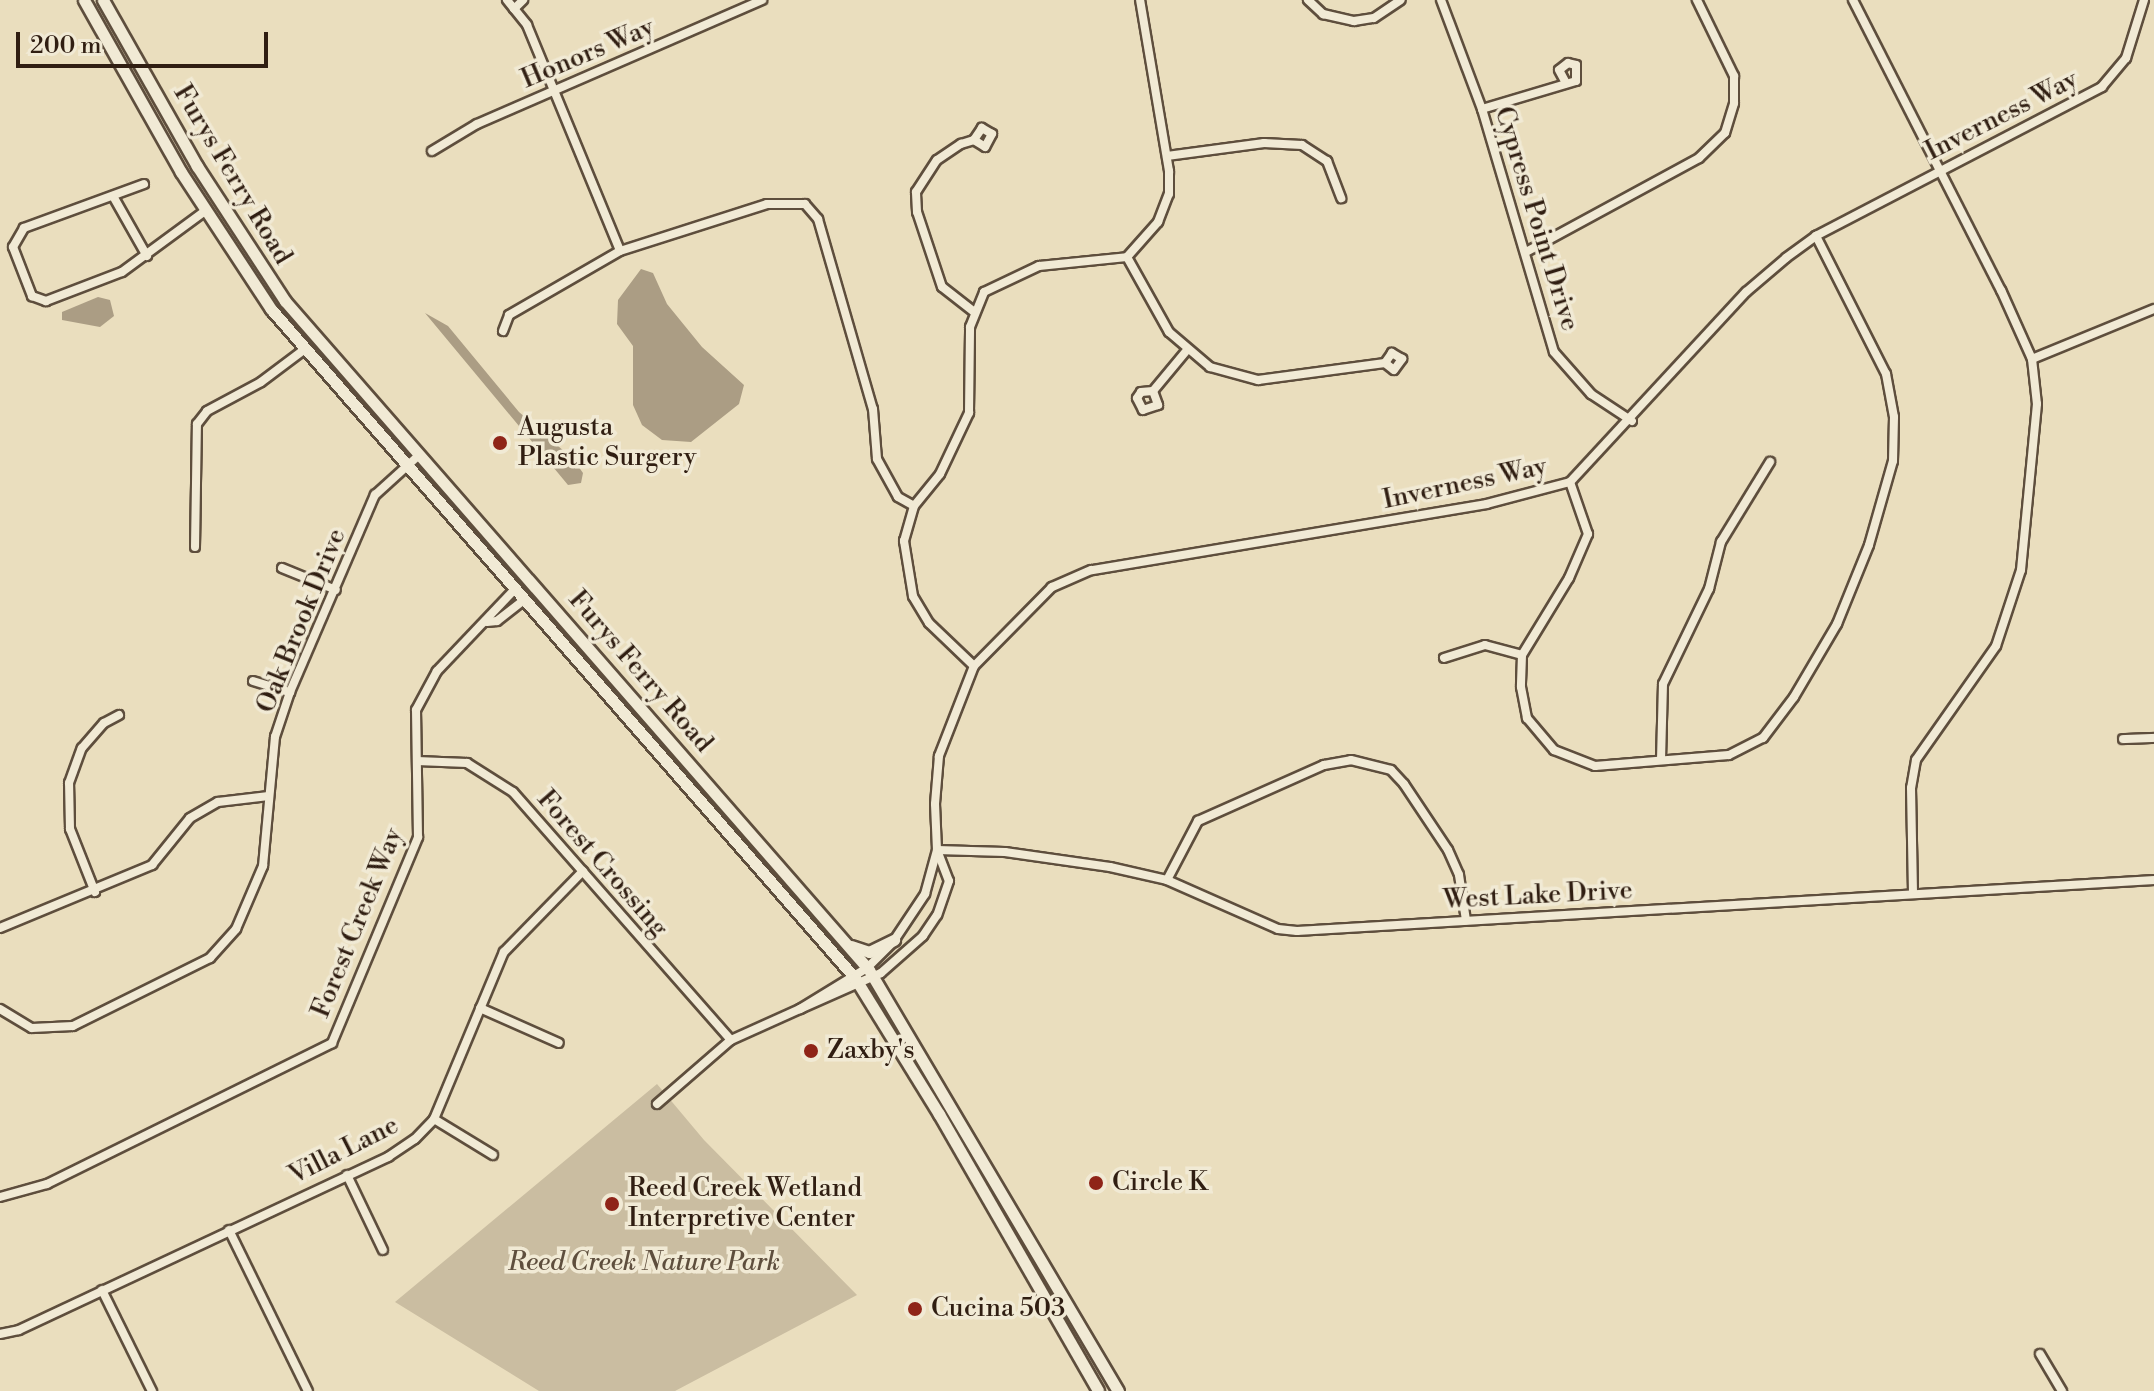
<!DOCTYPE html>
<style>
body{margin:0}
#map{position:relative;width:2154px;height:1391px;overflow:hidden;background:#eadebe;font-family:"Libre Bodoni",serif}
div>[style]{position:absolute}
[style*='--x']{left:calc(var(--x)*1px);top:calc(var(--y)*1px);width:calc(var(--w)*1px);rotate:calc(var(--a)*1deg)}
.green>*{inset:0;background:#cabda1}
.water>*{inset:0;background:#ab9d84}
.roads{filter:drop-shadow(2px 0 #5e4e3d) drop-shadow(-2px 0 #5e4e3d) drop-shadow(0 2px #5e4e3d) drop-shadow(0 -2px #5e4e3d)}
.minor>*{height:8px;margin:-4px;padding:0 4px;transform-origin:4px;border-radius:4px;background:#f1ead5}
.secondary>*{height:11px;margin:-5.5px;padding:0 5.5px;transform-origin:5.5px;border-radius:5.5px;background:#f1ead5}
.dots>*{width:22px;height:22px;translate:-50% -50%;box-sizing:border-box;border:4px solid #f1ead5;border-radius:50%}
span{translate:-50% -50%;white-space:nowrap;text-align:center;line-height:1.15;-webkit-text-stroke:7px #f1ead5;paint-order:stroke}
.street-label{font-size:26px;color:#301e12}
.poi-label{font-size:26px;color:#301e12}
.left{translate:0 -50%;text-align:left}
.park-label{font-size:26px;color:#5e4e3d;font-style:italic}
.scale{position:absolute;left:16px;top:32px;width:252px;height:36px;box-sizing:border-box;border:4px solid #301e12;border-top:0;padding-left:10px;font-size:24px;line-height:28px;white-space:nowrap;color:#301e12;-webkit-text-stroke:6px #f1ead5;paint-order:stroke}
</style>
<div id="map">
<div class="green">
<i style="clip-path:polygon(657px 1084px,704px 1140px,857px 1295px,675px 1391px,539px 1391px,395px 1302px)"></i>
</div>
<div class="water">
<i style="clip-path:polygon(641px 269px,653px 273px,667px 304px,702px 347px,744px 385px,739px 404px,691px 442px,662px 440px,642px 425px,633px 405px,633px 346px,617px 324px,618px 300px)"></i>
<i style="clip-path:polygon(98px 297px,110px 300px,114px 316px,100px 327px,62px 320px,62px 312px)"></i>
<i style="clip-path:polygon(425px 313px,448px 326px,519px 412px,573px 459px,583px 473px,581px 483px,568px 485px)"></i>
</div>
<div class="roads">
<div class="minor">
<i style="--x:507;--y:0;--w:32;--a:51"></i>
<i style="--x:527;--y:25;--w:244;--a:67.6"></i>
<i style="--x:1308;--y:0;--w:21;--a:43"></i>
<i style="--x:1323;--y:14;--w:32;--a:13"></i>
<i style="--x:1354;--y:21;--w:20;--a:-9"></i>
<i style="--x:1374;--y:18;--w:32;--a:-34"></i>
<i style="--x:1441;--y:0;--w:116;--a:69.4"></i>
<i style="--x:1482;--y:109;--w:253;--a:73.5"></i>
<i style="--x:1554;--y:352;--w:56;--a:48.6"></i>
<i style="--x:1591;--y:394;--w:49;--a:33.4"></i>
<i style="--x:1853;--y:0;--w:326;--a:63"></i>
<i style="--x:2001;--y:290;--w:76;--a:65.8"></i>
<i style="--x:2032;--y:359;--w:45;--a:83.7"></i>
<i style="--x:2037;--y:404;--w:167;--a:95.5"></i>
<i style="--x:2021;--y:570;--w:80;--a:108.2"></i>
<i style="--x:1996;--y:646;--w:139;--a:125.1"></i>
<i style="--x:1916;--y:760;--w:28;--a:100"></i>
<i style="--x:1911;--y:788;--w:104;--a:88.9"></i>
<i style="--x:2144;--y:0;--w:61;--a:107.2"></i>
<i style="--x:2126;--y:58;--w:38;--a:130"></i>
<i style="--x:2102;--y:87;--w:322;--a:152.5"></i>
<i style="--x:1816;--y:236;--w:37;--a:144"></i>
<i style="--x:1786;--y:258;--w:52;--a:139.6"></i>
<i style="--x:1746;--y:292;--w:259;--a:132.8"></i>
<i style="--x:1570;--y:482;--w:86;--a:165.2"></i>
<i style="--x:1487;--y:504;--w:401;--a:170.5"></i>
<i style="--x:1091;--y:570;--w:43;--a:156.4"></i>
<i style="--x:1052;--y:587;--w:111;--a:134.6"></i>
<i style="--x:974;--y:666;--w:97;--a:111.3"></i>
<i style="--x:939;--y:756;--w:48;--a:94.8"></i>
<i style="--x:935;--y:804;--w:46;--a:87.5"></i>
<i style="--x:937;--y:850;--w:68;--a:1.7"></i>
<i style="--x:1005;--y:852;--w:106;--a:8.1"></i>
<i style="--x:1110;--y:867;--w:58;--a:12.8"></i>
<i style="--x:1167;--y:880;--w:121;--a:23.8"></i>
<i style="--x:1278;--y:929;--w:19;--a:6"></i>
<i style="--x:1297;--y:931;--w:859;--a:-3.41"></i>
<i style="--x:514;--y:9;--w:13;--a:-45"></i>
<i style="--x:1482;--y:109;--w:98;--a:-16.6"></i>
<i style="--x:1576;--y:81;--w:16;--a:-90"></i>
<i style="--x:1576;--y:65;--w:8;--a:-166"></i>
<i style="--x:1568;--y:63;--w:11;--a:142"></i>
<i style="--x:1559;--y:70;--w:15;--a:62"></i>
<i style="--x:432;--y:151;--w:52;--a:-31"></i>
<i style="--x:477;--y:124;--w:311;--a:-23.5"></i>
<i style="--x:1167;--y:156;--w:98;--a:-7.6"></i>
<i style="--x:1264;--y:143;--w:38;--a:3"></i>
<i style="--x:1302;--y:145;--w:30;--a:33"></i>
<i style="--x:1327;--y:161;--w:40;--a:69"></i>
<i style="--x:144;--y:184;--w:128;--a:159.9"></i>
<i style="--x:24;--y:228;--w:22;--a:120"></i>
<i style="--x:13;--y:247;--w:53;--a:68.8"></i>
<i style="--x:32;--y:296;--w:15;--a:20"></i>
<i style="--x:46;--y:301;--w:81;--a:-20.9"></i>
<i style="--x:122;--y:272;--w:103;--a:-36.3"></i>
<i style="--x:113;--y:196;--w:69;--a:60.5"></i>
<i style="--x:1526;--y:252;--w:197;--a:-28.5"></i>
<i style="--x:1699;--y:158;--w:36;--a:-44"></i>
<i style="--x:1725;--y:133;--w:31;--a:-73"></i>
<i style="--x:1734;--y:103;--w:27;--a:-90"></i>
<i style="--x:1734;--y:76;--w:85;--a:-116"></i>
<i style="--x:1127;--y:257;--w:86;--a:60.8"></i>
<i style="--x:1169;--y:332;--w:54;--a:40.5"></i>
<i style="--x:1210;--y:367;--w:50;--a:15.2"></i>
<i style="--x:1258;--y:380;--w:128;--a:-7.6"></i>
<i style="--x:1385;--y:363;--w:11;--a:38"></i>
<i style="--x:1394;--y:370;--w:14;--a:-54"></i>
<i style="--x:1402;--y:359;--w:12;--a:-149"></i>
<i style="--x:1392;--y:353;--w:12;--a:125"></i>
<i style="--x:973;--y:311;--w:39;--a:-142"></i>
<i style="--x:942;--y:287;--w:79;--a:-108.4"></i>
<i style="--x:917;--y:212;--w:20;--a:-93"></i>
<i style="--x:916;--y:192;--w:38;--a:-57"></i>
<i style="--x:937;--y:160;--w:29;--a:-34"></i>
<i style="--x:961;--y:144;--w:14;--a:-17"></i>
<i style="--x:974;--y:140;--w:13;--a:32"></i>
<i style="--x:985;--y:147;--w:15;--a:-62"></i>
<i style="--x:992;--y:134;--w:12;--a:-149"></i>
<i style="--x:982;--y:128;--w:14;--a:124"></i>
<i style="--x:503;--y:331;--w:17;--a:-69"></i>
<i style="--x:509;--y:315;--w:128;--a:-30"></i>
<i style="--x:620;--y:251;--w:154;--a:-17.7"></i>
<i style="--x:767;--y:204;--w:38;--a:0"></i>
<i style="--x:805;--y:204;--w:20;--a:49"></i>
<i style="--x:818;--y:219;--w:198;--a:73.9"></i>
<i style="--x:873;--y:409;--w:50;--a:85.4"></i>
<i style="--x:877;--y:459;--w:43;--a:61.1"></i>
<i style="--x:898;--y:497;--w:18;--a:29"></i>
<i style="--x:2032;--y:359;--w:132;--a:-22.3"></i>
<i style="--x:1153;--y:391;--w:15;--a:70"></i>
<i style="--x:1158;--y:405;--w:16;--a:162"></i>
<i style="--x:1143;--y:410;--w:13;--a:-117"></i>
<i style="--x:1137;--y:398;--w:7;--a:-56"></i>
<i style="--x:1141;--y:392;--w:12;--a:-5"></i>
<i style="--x:1153;--y:391;--w:53;--a:-50.3"></i>
<i style="--x:1570;--y:482;--w:55;--a:70.9"></i>
<i style="--x:1588;--y:534;--w:48;--a:113.4"></i>
<i style="--x:1569;--y:578;--w:90;--a:121.4"></i>
<i style="--x:1522;--y:655;--w:32;--a:92"></i>
<i style="--x:1521;--y:687;--w:32;--a:79"></i>
<i style="--x:1527;--y:718;--w:42;--a:49.8"></i>
<i style="--x:1554;--y:750;--w:44;--a:21.3"></i>
<i style="--x:1595;--y:766;--w:134;--a:-4.7"></i>
<i style="--x:1729;--y:755;--w:38;--a:-27"></i>
<i style="--x:1763;--y:738;--w:51;--a:-52.9"></i>
<i style="--x:1794;--y:697;--w:85;--a:-59.5"></i>
<i style="--x:1837;--y:624;--w:85;--a:-67.9"></i>
<i style="--x:1869;--y:545;--w:87;--a:-74.1"></i>
<i style="--x:1893;--y:461;--w:44;--a:-88.7"></i>
<i style="--x:1894;--y:417;--w:44;--a:-100.5"></i>
<i style="--x:1886;--y:374;--w:155;--a:-116.9"></i>
<i style="--x:195;--y:547;--w:123;--a:-89.1"></i>
<i style="--x:197;--y:424;--w:16;--a:-52"></i>
<i style="--x:207;--y:411;--w:61;--a:-28.2"></i>
<i style="--x:261;--y:382;--w:55;--a:-36.9"></i>
<i style="--x:282;--y:568;--w:58;--a:22.2"></i>
<i style="--x:487;--y:622;--w:10;--a:-6"></i>
<i style="--x:497;--y:621;--w:36;--a:-38"></i>
<i style="--x:1444;--y:658;--w:43;--a:-17.6"></i>
<i style="--x:1485;--y:645;--w:38;--a:15"></i>
<i style="--x:974;--y:666;--w:62;--a:-136.3"></i>
<i style="--x:929;--y:623;--w:31;--a:-121"></i>
<i style="--x:913;--y:596;--w:56;--a:-99.3"></i>
<i style="--x:904;--y:541;--w:36;--a:-74"></i>
<i style="--x:914;--y:506;--w:41;--a:-50.9"></i>
<i style="--x:940;--y:474;--w:68;--a:-64.6"></i>
<i style="--x:969;--y:413;--w:86;--a:-89.3"></i>
<i style="--x:970;--y:327;--w:38;--a:-68"></i>
<i style="--x:984;--y:292;--w:61;--a:-25.3"></i>
<i style="--x:1039;--y:266;--w:88;--a:-5.8"></i>
<i style="--x:1127;--y:257;--w:47;--a:-48.5"></i>
<i style="--x:1158;--y:222;--w:30;--a:-69"></i>
<i style="--x:1169;--y:194;--w:23;--a:-90"></i>
<i style="--x:1169;--y:171;--w:173;--a:-99.6"></i>
<i style="--x:253;--y:681;--w:39;--a:17"></i>
<i style="--x:2123;--y:739;--w:31;--a:-2"></i>
<i style="--x:1661;--y:760;--w:76;--a:-88.5"></i>
<i style="--x:1663;--y:684;--w:106;--a:-64.2"></i>
<i style="--x:1709;--y:589;--w:49;--a:-75.7"></i>
<i style="--x:1721;--y:542;--w:94;--a:-58.5"></i>
<i style="--x:417;--y:761;--w:50;--a:2.3"></i>
<i style="--x:467;--y:763;--w:54;--a:32.2"></i>
<i style="--x:513;--y:792;--w:330;--a:48.7"></i>
<i style="--x:937;--y:850;--w:33;--a:69"></i>
<i style="--x:949;--y:881;--w:36;--a:109"></i>
<i style="--x:937;--y:915;--w:25;--a:124"></i>
<i style="--x:923;--y:936;--w:56;--a:138.6"></i>
<i style="--x:881;--y:973;--w:89;--a:156"></i>
<i style="--x:800;--y:1009;--w:79;--a:-31.5"></i>
<i style="--x:867;--y:968;--w:37;--a:-45"></i>
<i style="--x:893;--y:942;--w:58;--a:-56.3"></i>
<i style="--x:925;--y:894;--w:46;--a:-74.7"></i>
<i style="--x:1167;--y:880;--w:67;--a:-62.3"></i>
<i style="--x:1198;--y:821;--w:138;--a:-24"></i>
<i style="--x:1324;--y:765;--w:27;--a:-10"></i>
<i style="--x:1351;--y:760;--w:41;--a:14"></i>
<i style="--x:1391;--y:770;--w:19;--a:47"></i>
<i style="--x:1404;--y:784;--w:79;--a:56.3"></i>
<i style="--x:1448;--y:850;--w:27;--a:66"></i>
<i style="--x:1459;--y:875;--w:46;--a:81.2"></i>
<i style="--x:95;--y:892;--w:68;--a:-111.6"></i>
<i style="--x:70;--y:829;--w:46;--a:-91.2"></i>
<i style="--x:69;--y:783;--w:37;--a:-70"></i>
<i style="--x:82;--y:748;--w:33;--a:-49"></i>
<i style="--x:104;--y:723;--w:17;--a:-28"></i>
<i style="--x:0;--y:928;--w:165;--a:-22.5"></i>
<i style="--x:152;--y:865;--w:60;--a:-51"></i>
<i style="--x:190;--y:818;--w:32;--a:-30"></i>
<i style="--x:218;--y:802;--w:51;--a:-6.7"></i>
<i style="--x:480;--y:1008;--w:86;--a:23.9"></i>
<i style="--x:0;--y:1009;--w:37;--a:31"></i>
<i style="--x:32;--y:1028;--w:41;--a:-2.8"></i>
<i style="--x:73;--y:1026;--w:153;--a:-26.4"></i>
<i style="--x:210;--y:958;--w:39;--a:-48"></i>
<i style="--x:236;--y:929;--w:69;--a:-66.8"></i>
<i style="--x:263;--y:866;--w:130;--a:-84.7"></i>
<i style="--x:275;--y:737;--w:47;--a:-71.6"></i>
<i style="--x:290;--y:692;--w:215;--a:-66.7"></i>
<i style="--x:375;--y:495;--w:58;--a:-42.2"></i>
<i style="--x:657;--y:1104;--w:98;--a:-40.9"></i>
<i style="--x:731;--y:1040;--w:76;--a:-24.2"></i>
<i style="--x:434;--y:1119;--w:69;--a:31.4"></i>
<i style="--x:347;--y:1175;--w:83;--a:64.4"></i>
<i style="--x:0;--y:1197;--w:49;--a:-15.5"></i>
<i style="--x:47;--y:1184;--w:318;--a:-26.3"></i>
<i style="--x:332;--y:1043;--w:223;--a:-67.3"></i>
<i style="--x:418;--y:837;--w:127;--a:-90.9"></i>
<i style="--x:416;--y:710;--w:44;--a:-61.7"></i>
<i style="--x:437;--y:671;--w:115;--a:-46.4"></i>
<i style="--x:229;--y:1230;--w:179;--a:63.9"></i>
<i style="--x:102;--y:1290;--w:113;--a:63.7"></i>
<i style="--x:0;--y:1334;--w:19;--a:-12"></i>
<i style="--x:19;--y:1330;--w:408;--a:-25.1"></i>
<i style="--x:388;--y:1157;--w:32;--a:-34"></i>
<i style="--x:415;--y:1139;--w:28;--a:-46"></i>
<i style="--x:434;--y:1119;--w:181;--a:-67.3"></i>
<i style="--x:504;--y:952;--w:113;--a:-45.7"></i>
<i style="--x:2040;--y:1354;--w:43;--a:59.3"></i>
</div>
<div class="secondary">
<i style="--x:84;--y:0;--w:197;--a:60.6"></i>
<i style="--x:181;--y:172;--w:164;--a:56.7"></i>
<i style="--x:271;--y:309;--w:888;--a:48.88"></i>
<i style="--x:855;--y:978;--w:160;--a:58.3"></i>
<i style="--x:939;--y:1114;--w:319;--a:60.1"></i>
<i style="--x:103;--y:0;--w:191;--a:60.5"></i>
<i style="--x:197;--y:166;--w:161;--a:56.9"></i>
<i style="--x:285;--y:301;--w:888;--a:48.88"></i>
<i style="--x:869;--y:970;--w:489;--a:59.4"></i>
<i style="--x:851;--y:946;--w:19;--a:18"></i>
<i style="--x:869;--y:952;--w:28;--a:-26"></i>
</div>
</div>
<div class="dots">
<i style="left:500px;top:443px;background:#8f2418"></i>
<i style="left:811px;top:1051px;background:#8f2418"></i>
<i style="left:1096px;top:1183px;background:#8f2418"></i>
<i style="left:612px;top:1204px;background:#8f2418"></i>
<i style="left:915px;top:1309px;background:#8f2418"></i>
</div>
<div class="street-label">
<span style="left:588px;top:54px;rotate:-23deg">Honors Way</span>
<span style="left:2002px;top:116px;rotate:-27deg">Inverness Way</span>
<span style="left:232px;top:175px;rotate:59deg">Furys Ferry Road</span>
<span style="left:1536px;top:219px;rotate:73deg">Cypress Point Drive</span>
<span style="left:1465px;top:484px;rotate:-12deg">Inverness Way</span>
<span style="left:302px;top:621px;rotate:-68deg">Oak Brook Drive</span>
<span style="left:640px;top:672px;rotate:49deg">Furys Ferry Road</span>
<span style="left:602px;top:864px;rotate:49deg">Forest Crossing</span>
<span style="left:1538px;top:896px;rotate:-3deg">West Lake Drive</span>
<span style="left:358px;top:923px;rotate:-68deg">Forest Creek Way</span>
<span style="left:344px;top:1151px;rotate:-27deg">Villa Lane</span>
</div>
<div class="poi-label">
<span class="left" style="left:518px;top:443px">Augusta<br>Plastic Surgery</span>
<span class="left" style="left:827px;top:1051px">Zaxby's</span>
<span class="left" style="left:1112px;top:1183px">Circle K</span>
<span class="left" style="left:628px;top:1204px">Reed Creek Wetland<br>Interpretive Center</span>
<span class="left" style="left:931px;top:1309px">Cucina 503</span>
</div>
<div class="park-label">
<span style="left:644px;top:1263px">Reed Creek Nature Park</span>
</div>
<div class="scale">200 m</div>
</div>
